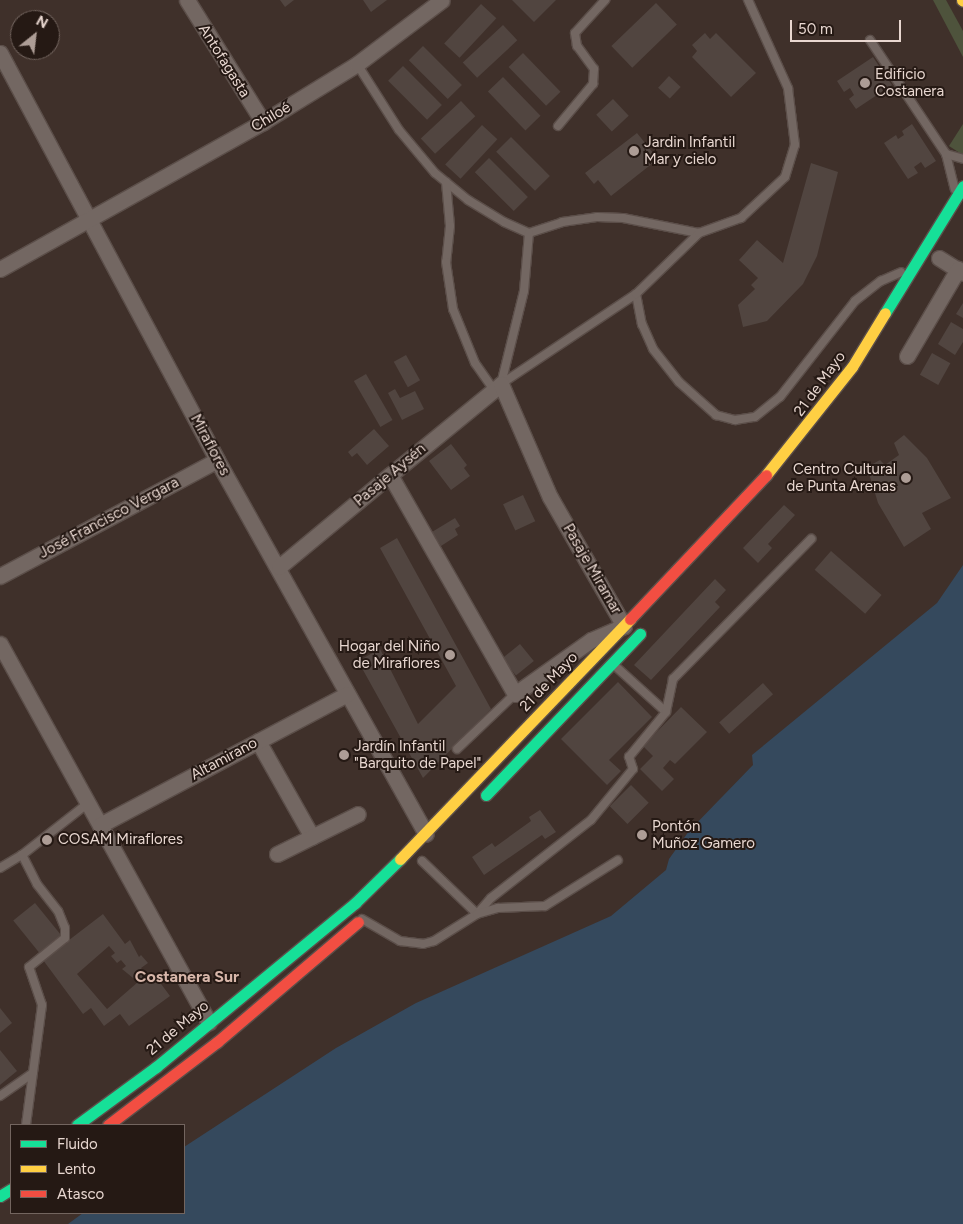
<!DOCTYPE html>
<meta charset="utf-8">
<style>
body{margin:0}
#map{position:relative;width:963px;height:1224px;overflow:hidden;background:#3f302a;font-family:Figtree,sans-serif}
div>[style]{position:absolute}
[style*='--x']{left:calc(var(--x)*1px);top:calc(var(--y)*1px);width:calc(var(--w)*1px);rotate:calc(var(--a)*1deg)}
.green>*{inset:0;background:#4e533c}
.water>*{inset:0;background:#35495d}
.building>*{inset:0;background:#514540;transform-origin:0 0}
.roads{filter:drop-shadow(1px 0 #5b4e49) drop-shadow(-1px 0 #5b4e49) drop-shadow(0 1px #5b4e49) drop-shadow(0 -1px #5b4e49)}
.lane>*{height:8px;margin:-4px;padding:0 4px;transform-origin:4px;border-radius:4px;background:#736762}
.street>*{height:15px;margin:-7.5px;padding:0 7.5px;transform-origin:7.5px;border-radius:7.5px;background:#736762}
.fast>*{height:11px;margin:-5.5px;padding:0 5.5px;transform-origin:5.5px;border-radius:5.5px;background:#16e098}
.slow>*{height:11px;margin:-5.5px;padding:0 5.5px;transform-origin:5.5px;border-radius:5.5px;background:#ffcf43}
.jam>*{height:11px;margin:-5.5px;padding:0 5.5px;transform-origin:5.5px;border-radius:5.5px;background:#f24e42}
.dots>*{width:14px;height:14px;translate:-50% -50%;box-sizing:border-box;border:2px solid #251914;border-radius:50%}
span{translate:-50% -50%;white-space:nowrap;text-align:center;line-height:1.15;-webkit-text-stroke:4px #251914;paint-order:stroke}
.street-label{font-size:15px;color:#e8d7d0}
.poi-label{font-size:15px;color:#e8d7d0}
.left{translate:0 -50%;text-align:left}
.right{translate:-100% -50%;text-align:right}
.neighbourhood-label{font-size:16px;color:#d8b7aa;font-weight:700}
.legend{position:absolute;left:10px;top:1124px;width:175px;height:90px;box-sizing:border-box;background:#251914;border:1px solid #73655f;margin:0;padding:6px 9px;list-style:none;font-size:15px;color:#e8d7d0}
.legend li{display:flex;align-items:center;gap:10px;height:25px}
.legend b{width:25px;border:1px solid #73655f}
.north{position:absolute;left:10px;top:10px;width:50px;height:50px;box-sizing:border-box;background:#251914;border:1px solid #73655f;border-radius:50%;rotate:29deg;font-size:14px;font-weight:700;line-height:20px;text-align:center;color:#e8d7d0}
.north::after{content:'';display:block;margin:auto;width:18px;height:22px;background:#ad9d96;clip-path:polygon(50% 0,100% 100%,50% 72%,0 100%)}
.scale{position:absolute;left:790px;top:20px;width:111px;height:22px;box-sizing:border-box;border:2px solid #e8d7d0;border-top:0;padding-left:6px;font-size:15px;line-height:18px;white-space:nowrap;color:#e8d7d0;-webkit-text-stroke:4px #251914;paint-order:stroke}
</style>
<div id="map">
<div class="green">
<i style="clip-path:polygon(933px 0,946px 0,963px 31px,963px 57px)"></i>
<i style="clip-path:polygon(963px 124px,963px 155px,949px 146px)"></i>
</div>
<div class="water">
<i style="clip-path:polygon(963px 565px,963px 1224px,68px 1224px,83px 1213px,184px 1213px,184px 1147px,336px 1048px,416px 1003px,611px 916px,666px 870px,669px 859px,689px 831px,753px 765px,752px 755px,937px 603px)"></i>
</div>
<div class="building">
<i style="clip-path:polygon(280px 0,294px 0,285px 7px)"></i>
<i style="clip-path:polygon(363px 0,387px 0,371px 12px)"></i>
<i style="clip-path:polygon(512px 0,556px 0,534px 22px)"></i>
<i style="left:656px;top:3px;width:30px;height:62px;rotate:46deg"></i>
<i style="left:481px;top:4px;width:21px;height:54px;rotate:43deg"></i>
<i style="left:503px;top:25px;width:21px;height:55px;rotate:47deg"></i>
<i style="clip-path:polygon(705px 33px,710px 39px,716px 33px,756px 73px,731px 97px,692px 57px,697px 51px,692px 45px)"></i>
<i style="left:423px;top:46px;width:55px;height:20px;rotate:45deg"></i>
<i style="left:523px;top:53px;width:54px;height:20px;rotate:46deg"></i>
<i style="clip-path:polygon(873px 57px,881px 69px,877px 71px,881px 77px,885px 75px,892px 85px,856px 109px,849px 99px,854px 95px,850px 88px,844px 92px,837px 81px)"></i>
<i style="left:403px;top:66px;width:55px;height:21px;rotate:45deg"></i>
<i style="left:669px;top:76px;width:16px;height:16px;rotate:43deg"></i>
<i style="left:503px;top:77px;width:54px;height:21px;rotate:46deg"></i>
<i style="left:613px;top:99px;width:23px;height:23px;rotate:47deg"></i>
<i style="left:461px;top:101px;width:21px;height:55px;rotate:47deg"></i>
<i style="clip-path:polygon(912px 124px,936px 161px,925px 168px,921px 162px,914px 167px,918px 173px,908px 179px,884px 143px,896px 135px,898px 139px,904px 135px,902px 131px)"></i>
<i style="left:482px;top:125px;width:21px;height:54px;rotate:43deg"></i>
<i style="clip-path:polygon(637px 133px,658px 159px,611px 196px,598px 180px,594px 184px,585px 173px)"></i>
<i style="left:511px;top:137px;width:55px;height:21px;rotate:45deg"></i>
<i style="left:489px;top:158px;width:55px;height:20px;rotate:45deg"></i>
<i style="clip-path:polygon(811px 163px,838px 172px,817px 256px,803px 284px,767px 321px,743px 327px,738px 305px,755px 289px,751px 285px,758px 278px,739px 260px,757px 240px,783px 263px)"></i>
<i style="clip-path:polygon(963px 303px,963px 318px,956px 314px)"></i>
<i style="clip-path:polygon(951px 322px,963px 329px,963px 342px,955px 355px,938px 344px)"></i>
<i style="left:932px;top:353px;width:21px;height:25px;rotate:29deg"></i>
<i style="left:406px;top:355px;width:29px;height:14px;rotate:61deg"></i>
<i style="left:366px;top:374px;width:53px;height:14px;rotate:60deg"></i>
<i style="clip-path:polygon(395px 389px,400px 398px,415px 391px,424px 409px,402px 420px,388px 393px)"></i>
<i style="clip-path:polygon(374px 429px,389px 446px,367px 465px,357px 453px,352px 457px,348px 452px)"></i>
<i style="clip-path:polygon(904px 435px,927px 458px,951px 498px,922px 513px,931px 529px,904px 547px,878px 503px,867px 467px,880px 460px,885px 465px,899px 455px,894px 443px)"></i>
<i style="clip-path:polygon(451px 444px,467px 465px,464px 468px,470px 476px,451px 490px,429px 461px)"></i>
<i style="left:523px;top:495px;width:29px;height:22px;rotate:65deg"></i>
<i style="clip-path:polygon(784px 505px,795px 515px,768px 544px,772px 548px,758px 563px,743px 548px)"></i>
<i style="clip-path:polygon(455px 518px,460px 526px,455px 529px,458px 535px,441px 546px,432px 532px)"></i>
<i style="clip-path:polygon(397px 538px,491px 709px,423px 778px,358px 661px,380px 649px,418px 724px,456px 686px,380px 548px)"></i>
<i style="left:831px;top:551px;width:67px;height:25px;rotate:41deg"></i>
<i style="clip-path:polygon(715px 579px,726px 590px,715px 602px,720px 607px,651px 680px,634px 665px)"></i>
<i style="left:520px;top:644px;width:22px;height:23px;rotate:51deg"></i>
<i style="clip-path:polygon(618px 682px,652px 717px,609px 760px,621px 771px,607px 785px,561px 739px)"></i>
<i style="left:763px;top:683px;width:15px;height:59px;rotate:48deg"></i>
<i style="clip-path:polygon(681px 707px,707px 732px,675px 764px,670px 760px,663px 768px,674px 779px,662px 791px,640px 769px,653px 756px,643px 746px)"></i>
<i style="left:631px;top:785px;width:25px;height:30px;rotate:45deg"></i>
<i style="clip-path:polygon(540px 810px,556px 832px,545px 839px,542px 835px,484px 875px,472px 857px,492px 843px,495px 847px,531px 821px,529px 817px)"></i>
<i style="left:35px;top:903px;width:41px;height:28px;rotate:51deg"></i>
<i style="clip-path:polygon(evenodd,103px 914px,125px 944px,130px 940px,139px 957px,141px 955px,148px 963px,141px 968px,148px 977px,153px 973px,170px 996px,129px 1026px,120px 1014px,104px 1026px,91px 1008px,83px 1014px,43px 960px,103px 914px,109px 946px,115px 953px,111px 956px,117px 963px,121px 960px,126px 966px,122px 969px,138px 982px,107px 1009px,77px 974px,109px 946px)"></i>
<i style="clip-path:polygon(0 1008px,12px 1023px,0 1033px)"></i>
<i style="clip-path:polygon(0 1050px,17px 1071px,0 1085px)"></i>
</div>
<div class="roads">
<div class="lane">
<i style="--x:870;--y:40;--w:137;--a:56.3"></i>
<i style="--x:946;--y:154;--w:36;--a:76"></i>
<i style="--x:357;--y:64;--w:78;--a:57.5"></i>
<i style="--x:399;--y:130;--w:56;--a:50.1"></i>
<i style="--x:435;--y:173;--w:43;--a:39.3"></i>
<i style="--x:468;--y:200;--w:42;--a:31.4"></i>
<i style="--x:504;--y:222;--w:27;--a:24"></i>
<i style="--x:529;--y:233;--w:35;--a:-18"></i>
<i style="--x:562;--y:222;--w:35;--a:-8"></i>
<i style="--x:597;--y:217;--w:26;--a:2"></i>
<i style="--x:623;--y:218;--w:77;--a:11.2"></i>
<i style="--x:558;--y:126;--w:55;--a:-50.2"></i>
<i style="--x:593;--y:84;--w:15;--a:-86"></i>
<i style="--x:594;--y:69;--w:29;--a:-126"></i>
<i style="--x:577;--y:46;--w:13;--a:-99"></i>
<i style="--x:575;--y:33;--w:45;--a:-47.7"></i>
<i style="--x:946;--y:154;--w:18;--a:16"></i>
<i style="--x:446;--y:182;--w:44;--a:84.8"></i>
<i style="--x:450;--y:226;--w:36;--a:96"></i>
<i style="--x:446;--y:262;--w:48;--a:81.5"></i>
<i style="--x:453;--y:309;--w:58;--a:67.8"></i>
<i style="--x:475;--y:363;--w:33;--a:55"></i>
<i style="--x:636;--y:294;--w:31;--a:79"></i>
<i style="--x:642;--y:324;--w:27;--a:66"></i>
<i style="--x:653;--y:349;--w:42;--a:51.8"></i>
<i style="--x:679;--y:382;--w:50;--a:41.7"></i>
<i style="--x:716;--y:415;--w:20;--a:15"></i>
<i style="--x:735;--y:420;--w:20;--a:-9"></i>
<i style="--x:755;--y:417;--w:32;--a:-39"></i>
<i style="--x:780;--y:397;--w:122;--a:-52"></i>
<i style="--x:855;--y:301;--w:33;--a:-38"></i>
<i style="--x:881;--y:281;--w:22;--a:-24"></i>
<i style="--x:501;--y:384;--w:162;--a:-33.7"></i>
<i style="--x:636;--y:294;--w:88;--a:-44.1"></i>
<i style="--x:699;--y:233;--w:45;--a:-19.7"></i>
<i style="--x:741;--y:218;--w:60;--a:-43"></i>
<i style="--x:785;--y:177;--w:34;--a:-73"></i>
<i style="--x:795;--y:145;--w:57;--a:-97"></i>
<i style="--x:788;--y:88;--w:97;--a:-114.4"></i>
<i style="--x:501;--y:384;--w:96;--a:-76.1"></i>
<i style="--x:524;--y:291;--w:58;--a:-85.1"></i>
<i style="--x:614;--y:665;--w:70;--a:42.1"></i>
<i style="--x:457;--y:749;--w:80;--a:-43.5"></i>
<i style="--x:422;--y:861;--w:76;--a:43.9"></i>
<i style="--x:477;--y:914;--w:21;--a:-49"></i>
<i style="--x:491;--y:898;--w:127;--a:-38"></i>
<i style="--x:591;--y:820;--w:66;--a:-50.5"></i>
<i style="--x:633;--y:769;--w:13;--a:-108"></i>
<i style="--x:629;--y:757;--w:58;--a:-50.6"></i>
<i style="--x:666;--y:712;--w:34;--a:-78"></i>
<i style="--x:673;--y:679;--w:197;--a:-45.4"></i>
<i style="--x:0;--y:868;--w:26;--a:-31"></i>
<i style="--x:362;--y:919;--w:44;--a:30.1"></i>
<i style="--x:400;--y:941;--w:23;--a:7"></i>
<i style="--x:423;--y:944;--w:11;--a:-15"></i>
<i style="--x:434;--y:941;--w:51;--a:-32.1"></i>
<i style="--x:477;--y:914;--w:22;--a:-16"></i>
<i style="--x:498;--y:908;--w:47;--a:-2.4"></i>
<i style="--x:545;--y:906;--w:86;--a:-32.2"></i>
<i style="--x:0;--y:1096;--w:40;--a:-34.9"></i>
<i style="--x:26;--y:1125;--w:121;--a:-82.4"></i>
<i style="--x:42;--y:1005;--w:40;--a:-108.9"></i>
<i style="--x:29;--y:967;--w:46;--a:-38.9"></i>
<i style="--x:65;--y:938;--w:10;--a:-90"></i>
<i style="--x:65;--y:928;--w:18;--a:-112"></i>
<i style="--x:58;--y:911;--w:34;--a:-128"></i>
<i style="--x:37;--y:884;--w:33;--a:-117"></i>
<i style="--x:22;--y:855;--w:84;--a:-38.2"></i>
</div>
<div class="street">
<i style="--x:187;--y:0;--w:144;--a:58.1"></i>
<i style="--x:0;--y:53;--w:461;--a:61.9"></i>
<i style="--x:217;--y:460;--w:428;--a:60.8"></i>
<i style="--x:939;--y:258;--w:28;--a:32"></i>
<i style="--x:0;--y:269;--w:301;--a:-29.2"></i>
<i style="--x:263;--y:122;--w:110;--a:-31.7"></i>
<i style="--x:357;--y:64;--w:106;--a:-37"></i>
<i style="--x:907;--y:356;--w:101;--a:-59.6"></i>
<i style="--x:279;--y:567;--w:144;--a:-39.7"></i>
<i style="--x:390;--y:475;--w:144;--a:-39.3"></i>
<i style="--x:501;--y:384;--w:123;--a:66.6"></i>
<i style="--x:550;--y:497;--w:149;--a:60.2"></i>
<i style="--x:624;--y:626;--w:36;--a:157"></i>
<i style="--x:591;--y:640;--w:93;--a:144.6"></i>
<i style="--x:515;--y:694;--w:252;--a:-119.7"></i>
<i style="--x:0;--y:576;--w:246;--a:-28.1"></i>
<i style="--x:0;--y:644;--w:432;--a:61.1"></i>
<i style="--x:258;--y:741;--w:110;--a:60.6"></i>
<i style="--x:100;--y:825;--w:280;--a:-27.9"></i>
<i style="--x:277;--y:854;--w:90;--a:-26.3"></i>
</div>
<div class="fast">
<i style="--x:885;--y:313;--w:149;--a:-58.4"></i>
<i style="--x:486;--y:795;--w:223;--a:-46.3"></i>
<i style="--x:77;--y:1125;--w:98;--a:-36.3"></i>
<i style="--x:156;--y:1067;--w:258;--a:-39.5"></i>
<i style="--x:355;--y:903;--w:63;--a:-44.4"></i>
<i style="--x:0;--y:1196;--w:13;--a:-32"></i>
</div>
<div class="slow">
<i style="--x:962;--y:0;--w:1;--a:45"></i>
<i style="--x:766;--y:475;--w:138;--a:-51.5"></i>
<i style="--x:852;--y:367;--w:63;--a:-58.6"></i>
<i style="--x:400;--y:859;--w:332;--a:-46.2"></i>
</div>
<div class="jam">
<i style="--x:630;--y:619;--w:198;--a:-46.6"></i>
<i style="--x:108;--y:1125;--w:137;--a:-37.3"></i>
<i style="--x:217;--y:1042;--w:185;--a:-40.4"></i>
</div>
</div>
<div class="dots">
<i style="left:865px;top:83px;background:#ad9d96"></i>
<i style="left:634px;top:151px;background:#ad9d96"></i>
<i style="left:906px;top:478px;background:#ad9d96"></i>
<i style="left:450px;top:655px;background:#ad9d96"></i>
<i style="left:344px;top:755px;background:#ad9d96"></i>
<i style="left:642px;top:835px;background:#ad9d96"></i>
<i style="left:47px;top:840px;background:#ad9d96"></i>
</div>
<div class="street-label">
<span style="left:224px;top:61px;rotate:58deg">Antofagasta</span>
<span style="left:271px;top:117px;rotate:-31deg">Chiloé</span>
<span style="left:820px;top:384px;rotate:-54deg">21 de Mayo</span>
<span style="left:210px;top:445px;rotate:62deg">Miraflores</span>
<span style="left:390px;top:475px;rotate:-40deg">Pasaje Aysén</span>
<span style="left:109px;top:518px;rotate:-28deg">José Francisco Vergara</span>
<span style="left:592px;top:569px;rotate:60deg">Pasaje Miramar</span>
<span style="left:549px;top:682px;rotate:-46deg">21 de Mayo</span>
<span style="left:224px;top:759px;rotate:-28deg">Altamirano</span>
<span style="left:178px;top:1028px;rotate:-40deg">21 de Mayo</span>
</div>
<div class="poi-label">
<span class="left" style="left:875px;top:83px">Edificio<br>Costanera</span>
<span class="left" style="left:644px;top:151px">Jardin Infantil<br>Mar y cielo</span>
<span class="right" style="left:896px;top:478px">Centro Cultural<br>de Punta Arenas</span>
<span class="right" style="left:440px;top:655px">Hogar del Niño<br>de Miraflores</span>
<span class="left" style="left:354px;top:755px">Jardín Infantil<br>"Barquito de Papel"</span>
<span class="left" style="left:652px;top:835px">Pontón<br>Muñoz Gamero</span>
<span class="left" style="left:58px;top:840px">COSAM Miraflores</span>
</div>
<div class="neighbourhood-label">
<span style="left:187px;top:977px">Costanera Sur</span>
</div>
<ul class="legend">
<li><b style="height:6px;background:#16e098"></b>Fluido</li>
<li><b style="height:6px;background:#ffcf43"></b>Lento</li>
<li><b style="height:6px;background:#f24e42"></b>Atasco</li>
</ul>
<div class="north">N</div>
<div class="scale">50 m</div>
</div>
